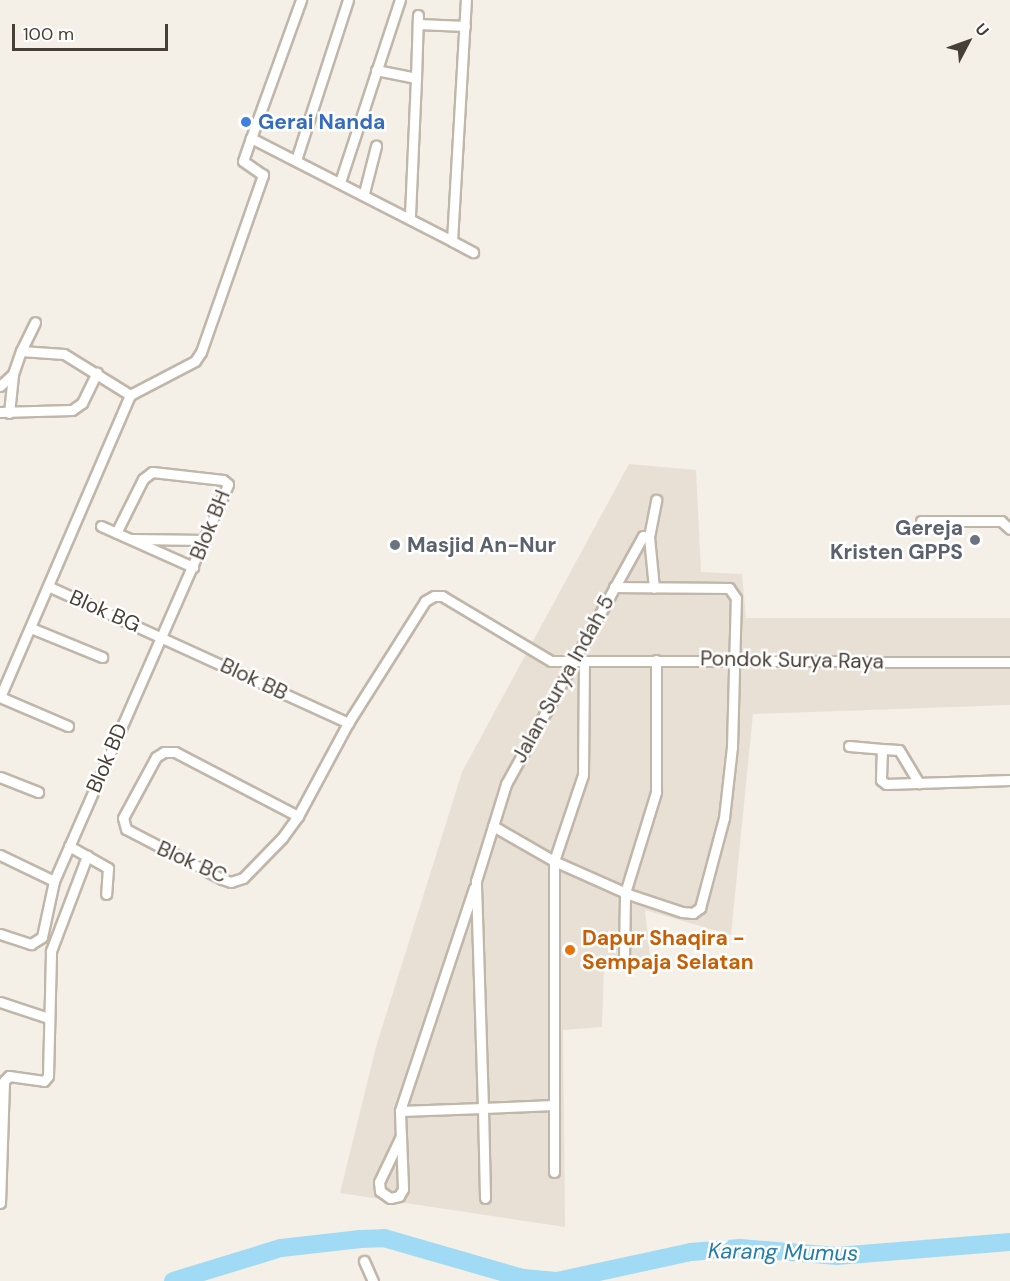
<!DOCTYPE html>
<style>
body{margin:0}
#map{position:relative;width:1010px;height:1281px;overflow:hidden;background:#f4efe7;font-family:"DM Sans",sans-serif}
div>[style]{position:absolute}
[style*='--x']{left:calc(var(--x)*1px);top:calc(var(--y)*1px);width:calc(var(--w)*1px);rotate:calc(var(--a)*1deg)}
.residential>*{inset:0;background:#e8e0d4}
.river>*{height:18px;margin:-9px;padding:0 9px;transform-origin:9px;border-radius:9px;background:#a0daf4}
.roads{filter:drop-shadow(2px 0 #c0b6a9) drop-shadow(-2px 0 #c0b6a9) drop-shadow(0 2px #c0b6a9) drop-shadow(0 -2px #c0b6a9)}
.street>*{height:9px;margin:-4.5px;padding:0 4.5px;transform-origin:4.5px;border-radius:4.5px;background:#fff}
.dots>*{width:16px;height:16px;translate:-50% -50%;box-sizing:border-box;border:3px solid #fff;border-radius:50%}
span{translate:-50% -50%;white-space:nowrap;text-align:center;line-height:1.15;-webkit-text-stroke:5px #fff;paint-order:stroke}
.shop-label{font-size:21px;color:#366cbe;font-weight:700}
.left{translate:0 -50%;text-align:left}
.street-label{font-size:21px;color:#473f35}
.worship-label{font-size:21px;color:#5b616d;font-weight:700}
.right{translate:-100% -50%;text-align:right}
.food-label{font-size:21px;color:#c56008;font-weight:700}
.water-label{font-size:22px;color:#267ea8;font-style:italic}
.north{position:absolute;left:938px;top:12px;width:60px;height:60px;-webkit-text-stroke:4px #fff;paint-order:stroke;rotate:49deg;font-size:16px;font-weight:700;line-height:24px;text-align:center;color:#473f35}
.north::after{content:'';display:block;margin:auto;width:21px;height:27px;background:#473f35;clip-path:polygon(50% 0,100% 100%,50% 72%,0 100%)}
.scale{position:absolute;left:12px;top:24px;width:156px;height:27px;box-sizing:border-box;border:3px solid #473f35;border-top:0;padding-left:8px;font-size:18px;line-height:21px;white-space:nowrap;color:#473f35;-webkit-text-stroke:4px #fff;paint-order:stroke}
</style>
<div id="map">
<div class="residential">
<i style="clip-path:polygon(629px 464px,696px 470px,701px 572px,742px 574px,746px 618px,1010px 618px,1010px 705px,753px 714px,731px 935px,645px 910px,650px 956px,604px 967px,602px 1027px,563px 1030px,565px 1227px,340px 1193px,376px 1047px,462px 772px)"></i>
</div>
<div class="river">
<i style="--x:173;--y:1281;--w:113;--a:-17"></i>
<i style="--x:281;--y:1248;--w:80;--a:-6.5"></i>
<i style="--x:360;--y:1239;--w:24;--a:-2"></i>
<i style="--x:384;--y:1238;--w:145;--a:16.1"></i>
<i style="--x:523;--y:1278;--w:34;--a:5"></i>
<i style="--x:557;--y:1281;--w:137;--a:-12.2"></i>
<i style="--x:691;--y:1252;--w:49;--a:-4.7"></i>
<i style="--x:740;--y:1248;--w:97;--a:4.7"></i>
<i style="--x:837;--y:1256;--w:174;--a:-4.6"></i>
</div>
<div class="roads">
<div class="street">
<i style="--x:301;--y:0;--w:147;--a:109.9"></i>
<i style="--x:251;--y:138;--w:226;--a:27.1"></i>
<i style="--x:452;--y:241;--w:241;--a:-86.7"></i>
<i style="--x:418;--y:24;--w:47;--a:2.4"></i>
<i style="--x:376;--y:70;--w:41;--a:11.3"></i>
<i style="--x:416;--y:78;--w:139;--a:92.5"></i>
<i style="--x:416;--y:78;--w:63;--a:-88.2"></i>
<i style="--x:296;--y:160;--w:168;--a:-72"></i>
<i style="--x:340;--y:182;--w:192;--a:-71.8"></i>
<i style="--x:364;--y:193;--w:49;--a:-75.7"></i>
<i style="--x:452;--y:241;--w:24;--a:28"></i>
<i style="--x:21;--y:351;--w:32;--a:-64"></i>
<i style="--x:0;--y:386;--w:18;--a:-43"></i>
<i style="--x:13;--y:374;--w:24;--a:-71"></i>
<i style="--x:21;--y:351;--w:43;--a:4"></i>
<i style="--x:64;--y:354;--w:78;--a:31.8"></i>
<i style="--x:0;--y:412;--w:72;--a:-1.6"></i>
<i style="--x:72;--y:410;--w:12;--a:-35"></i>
<i style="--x:82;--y:403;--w:34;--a:-64"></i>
<i style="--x:9;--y:413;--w:39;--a:-84"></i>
<i style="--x:921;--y:521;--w:80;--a:0"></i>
<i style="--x:1001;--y:521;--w:12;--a:42"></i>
<i style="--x:101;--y:526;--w:101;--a:24"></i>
<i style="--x:649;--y:537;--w:38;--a:-79"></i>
<i style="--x:132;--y:539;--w:73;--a:0.8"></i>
<i style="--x:50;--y:587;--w:328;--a:24.5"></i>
<i style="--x:31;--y:628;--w:77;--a:22.2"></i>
<i style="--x:0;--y:697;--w:329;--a:-66.7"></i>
<i style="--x:130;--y:395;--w:73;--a:-27.6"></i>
<i style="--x:195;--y:361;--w:11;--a:-56"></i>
<i style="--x:201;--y:352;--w:188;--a:-70.7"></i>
<i style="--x:263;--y:175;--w:24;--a:-145"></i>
<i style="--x:243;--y:161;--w:24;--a:-71"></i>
<i style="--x:0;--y:697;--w:74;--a:23.1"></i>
<i style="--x:849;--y:746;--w:33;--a:5"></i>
<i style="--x:882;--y:749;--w:31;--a:92"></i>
<i style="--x:881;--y:780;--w:6;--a:39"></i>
<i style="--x:886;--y:784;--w:124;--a:-1.8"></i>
<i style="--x:882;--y:749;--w:17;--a:3"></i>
<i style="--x:899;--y:750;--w:39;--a:59"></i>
<i style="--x:164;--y:752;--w:11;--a:0"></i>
<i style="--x:175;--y:752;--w:139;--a:27.5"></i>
<i style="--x:298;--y:816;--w:27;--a:126"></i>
<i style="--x:282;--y:838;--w:56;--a:134.3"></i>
<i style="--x:243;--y:878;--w:13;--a:162"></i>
<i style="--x:231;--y:882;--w:9;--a:-162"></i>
<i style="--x:222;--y:879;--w:108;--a:-152.5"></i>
<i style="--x:126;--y:829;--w:11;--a:-105"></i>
<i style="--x:123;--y:818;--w:69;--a:-61.6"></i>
<i style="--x:156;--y:757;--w:9;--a:-32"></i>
<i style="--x:0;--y:777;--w:41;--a:21.5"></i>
<i style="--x:298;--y:816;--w:106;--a:-61.7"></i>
<i style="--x:348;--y:723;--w:144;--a:-57.7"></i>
<i style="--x:425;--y:601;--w:10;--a:-29"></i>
<i style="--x:434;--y:596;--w:8;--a:0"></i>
<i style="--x:442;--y:596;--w:127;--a:30.8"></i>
<i style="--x:551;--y:661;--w:459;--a:0.1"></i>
<i style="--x:493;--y:826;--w:70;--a:29.8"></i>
<i style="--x:554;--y:861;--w:81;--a:24"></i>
<i style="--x:628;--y:894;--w:57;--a:18.4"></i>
<i style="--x:682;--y:912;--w:11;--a:5"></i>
<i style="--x:693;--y:913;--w:9;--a:-36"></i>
<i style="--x:700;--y:908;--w:93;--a:-75.1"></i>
<i style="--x:724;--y:818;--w:71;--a:-83.6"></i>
<i style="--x:732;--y:747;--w:149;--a:-88.5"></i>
<i style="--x:736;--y:598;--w:12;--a:-125"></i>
<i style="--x:729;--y:588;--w:115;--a:-179.5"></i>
<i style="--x:69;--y:846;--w:45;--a:29.4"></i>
<i style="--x:108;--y:868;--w:26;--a:94"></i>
<i style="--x:0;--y:855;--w:60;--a:25.7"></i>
<i style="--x:474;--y:888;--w:235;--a:108.4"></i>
<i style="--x:400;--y:1111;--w:83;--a:-2.1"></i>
<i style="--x:483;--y:1108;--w:90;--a:88.7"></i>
<i style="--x:0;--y:934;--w:33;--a:18"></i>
<i style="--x:31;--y:944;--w:13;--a:-32"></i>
<i style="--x:42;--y:937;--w:57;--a:-77.9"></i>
<i style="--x:54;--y:881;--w:433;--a:-66.3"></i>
<i style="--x:228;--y:484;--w:6;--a:-141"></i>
<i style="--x:223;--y:480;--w:71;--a:-173.6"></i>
<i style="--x:152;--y:472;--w:11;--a:142"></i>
<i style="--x:143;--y:479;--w:60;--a:116.6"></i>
<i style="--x:624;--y:959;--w:66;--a:-89.1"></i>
<i style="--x:625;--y:893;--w:106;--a:-72.9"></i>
<i style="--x:656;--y:792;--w:132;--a:-90"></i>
<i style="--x:0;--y:1002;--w:51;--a:18.4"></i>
<i style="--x:554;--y:1105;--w:71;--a:177.6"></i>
<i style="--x:483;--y:1108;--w:227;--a:-91.8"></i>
<i style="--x:476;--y:881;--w:102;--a:-72.8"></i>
<i style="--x:506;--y:784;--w:283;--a:-61.1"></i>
<i style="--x:643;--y:536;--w:6;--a:9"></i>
<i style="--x:649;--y:537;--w:51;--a:84.4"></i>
<i style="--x:400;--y:1111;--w:25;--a:88"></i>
<i style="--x:401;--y:1136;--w:53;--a:87.8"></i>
<i style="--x:403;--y:1189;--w:8;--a:120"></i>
<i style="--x:399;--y:1196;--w:9;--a:167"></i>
<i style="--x:390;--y:1198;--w:12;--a:-145"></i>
<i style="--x:380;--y:1191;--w:9;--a:-96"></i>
<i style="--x:379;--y:1182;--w:51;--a:-64.4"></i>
<i style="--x:554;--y:1172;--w:311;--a:-90"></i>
<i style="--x:554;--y:861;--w:91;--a:-71.4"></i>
<i style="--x:583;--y:775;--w:113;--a:-89.5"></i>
<i style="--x:0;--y:1203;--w:122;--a:-88.1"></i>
<i style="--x:4;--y:1081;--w:7;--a:-45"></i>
<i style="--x:9;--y:1076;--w:35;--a:8"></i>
<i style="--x:44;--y:1081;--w:6;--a:-51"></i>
<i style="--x:48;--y:1076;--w:125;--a:-88.6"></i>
<i style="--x:51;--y:951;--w:102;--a:-69.2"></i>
<i style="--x:364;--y:1261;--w:22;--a:66"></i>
</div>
</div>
<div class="dots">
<i style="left:246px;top:122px;background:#3f7fe0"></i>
<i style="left:975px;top:540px;background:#6b7280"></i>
<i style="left:395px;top:545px;background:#6b7280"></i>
<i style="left:570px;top:950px;background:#e8710a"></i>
</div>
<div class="shop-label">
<span class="left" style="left:258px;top:122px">Gerai Nanda</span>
</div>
<div class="street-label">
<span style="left:210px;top:525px;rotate:-68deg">Blok BH</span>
<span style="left:105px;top:611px;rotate:24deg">Blok BG</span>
<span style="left:792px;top:660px;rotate:1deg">Pondok Surya Raya</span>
<span style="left:254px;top:679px;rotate:25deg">Blok BB</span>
<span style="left:563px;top:679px;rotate:-61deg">Jalan Surya Indah 5</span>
<span style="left:107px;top:758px;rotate:-67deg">Blok BD</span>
<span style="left:192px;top:862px;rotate:24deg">Blok BC</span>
</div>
<div class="worship-label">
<span class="right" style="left:963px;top:540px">Gereja<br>Kristen GPPS</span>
<span class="left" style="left:407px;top:545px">Masjid An-Nur</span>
</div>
<div class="food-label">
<span class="left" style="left:582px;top:950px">Dapur Shaqira -<br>Sempaja Selatan</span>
</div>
<div class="water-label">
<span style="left:783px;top:1252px;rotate:1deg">Karang Mumus</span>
</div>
<div class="north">U</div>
<div class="scale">100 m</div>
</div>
